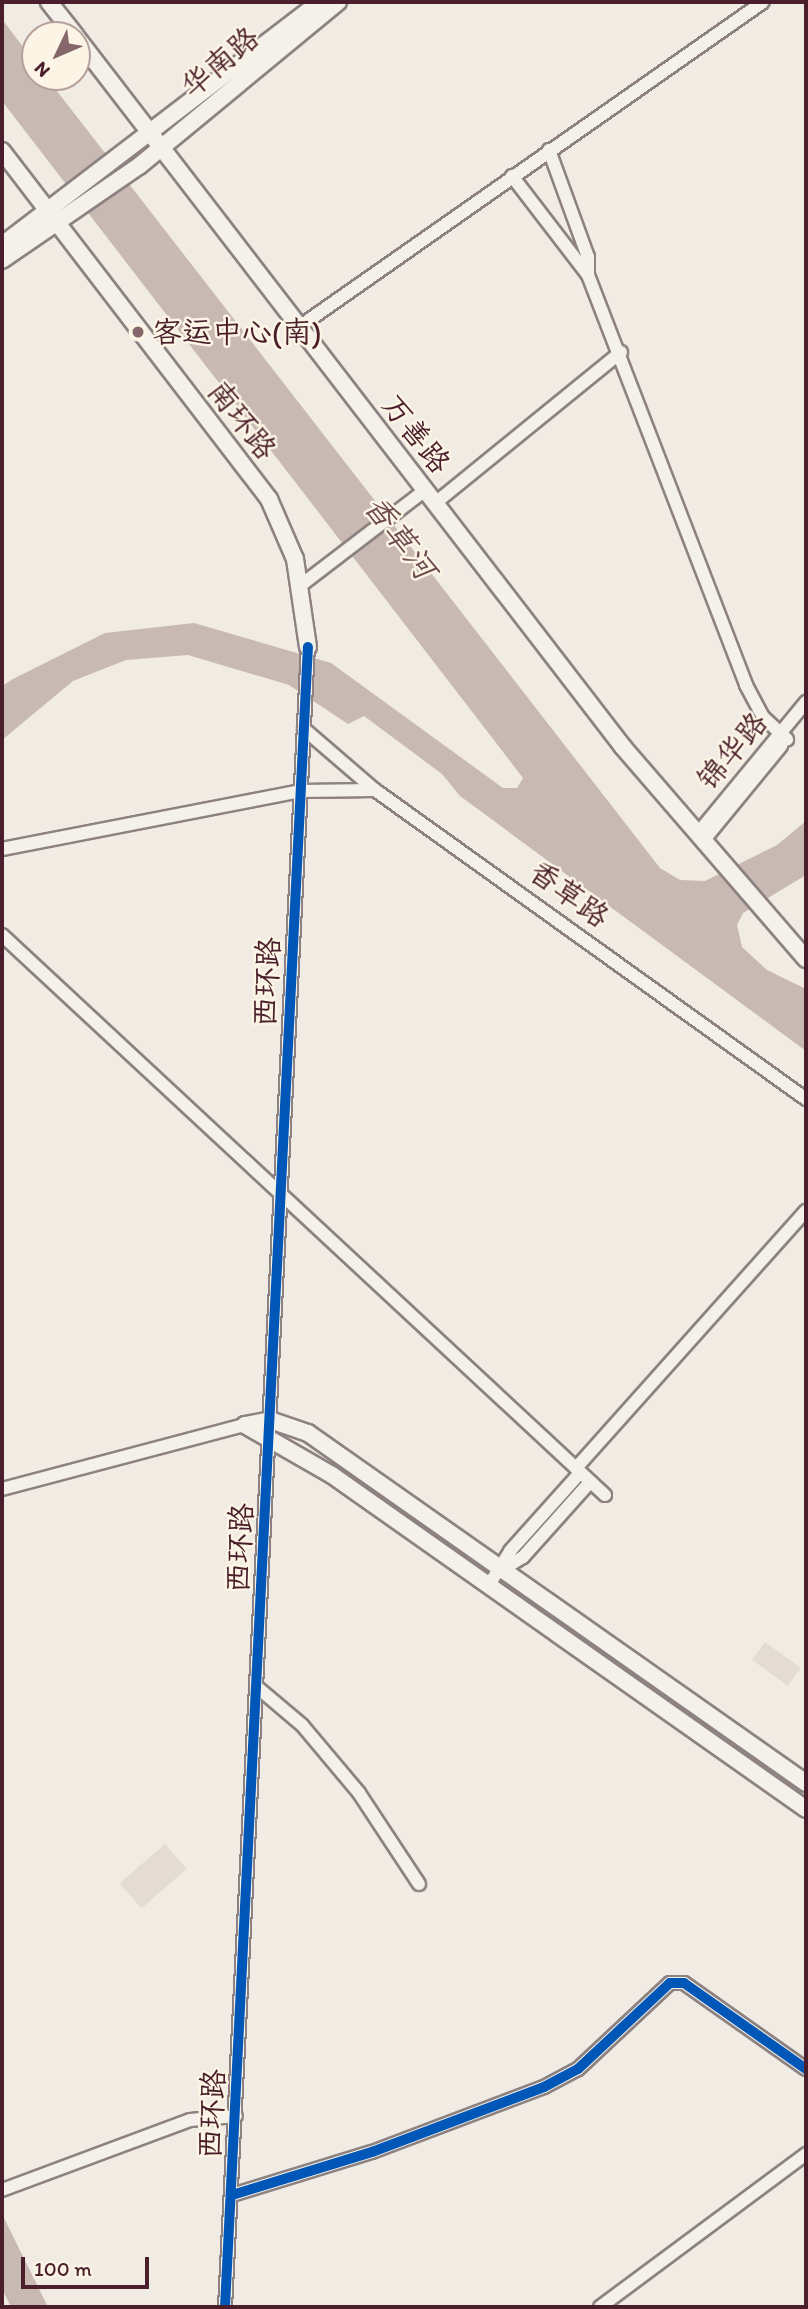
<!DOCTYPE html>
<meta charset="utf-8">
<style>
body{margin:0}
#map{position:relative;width:808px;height:2309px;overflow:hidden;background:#f0ebe3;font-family:Itim,"LXGW WenKai TC",sans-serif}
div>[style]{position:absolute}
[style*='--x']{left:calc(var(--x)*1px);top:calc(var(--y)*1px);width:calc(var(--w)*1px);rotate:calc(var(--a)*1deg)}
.green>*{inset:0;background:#e4dbd2;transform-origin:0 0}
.water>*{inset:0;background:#c9b9b3}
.roads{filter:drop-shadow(2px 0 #8d8281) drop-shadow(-2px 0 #8d8281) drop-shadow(0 2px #8d8281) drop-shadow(0 -2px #8d8281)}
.minor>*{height:12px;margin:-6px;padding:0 6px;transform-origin:6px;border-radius:6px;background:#f4f1eb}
.major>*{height:16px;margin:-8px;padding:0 8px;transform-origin:8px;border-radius:8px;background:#f4f1eb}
.cycleway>*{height:10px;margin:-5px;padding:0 5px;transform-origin:5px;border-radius:5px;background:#0057b8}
.dots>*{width:19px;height:19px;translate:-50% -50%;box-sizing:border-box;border:4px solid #fcf5e5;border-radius:50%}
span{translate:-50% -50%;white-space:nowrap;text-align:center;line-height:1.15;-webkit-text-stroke:5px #fcf5e5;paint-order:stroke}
.street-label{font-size:30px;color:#4a1f2b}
.poi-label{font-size:30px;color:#4a1f2b}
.left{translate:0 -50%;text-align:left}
.water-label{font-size:32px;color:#704d53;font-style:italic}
.frame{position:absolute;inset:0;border:4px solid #4a1f2b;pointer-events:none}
.north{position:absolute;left:21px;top:21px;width:70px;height:70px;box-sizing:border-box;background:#fcf5e5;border:2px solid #b59f9b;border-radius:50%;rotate:226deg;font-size:19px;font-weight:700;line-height:28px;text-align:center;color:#4a1f2b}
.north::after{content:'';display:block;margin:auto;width:24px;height:32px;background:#84666b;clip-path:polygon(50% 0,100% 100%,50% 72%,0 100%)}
.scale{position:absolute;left:21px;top:2257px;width:128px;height:32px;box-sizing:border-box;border:4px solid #4a1f2b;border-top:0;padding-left:9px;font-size:21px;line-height:24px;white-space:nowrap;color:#4a1f2b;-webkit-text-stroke:5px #fcf5e5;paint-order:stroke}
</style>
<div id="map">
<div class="green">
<i style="left:765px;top:1642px;width:44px;height:22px;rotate:36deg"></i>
<i style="left:165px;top:1844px;width:33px;height:60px;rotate:49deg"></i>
</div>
<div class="water">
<i style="clip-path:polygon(2px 19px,35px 63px,35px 77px,46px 77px,660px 868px,680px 880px,705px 881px,777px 845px,806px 821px,806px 875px,743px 913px,737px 925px,742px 947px,767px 970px,806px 989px,806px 1051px,460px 796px,442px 774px,364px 716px,348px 724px,289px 685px,188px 655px,126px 660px,73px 681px,2px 740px,2px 686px,13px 679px,105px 633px,194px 623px,331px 663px,503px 788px,517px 788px,523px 778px,2px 101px)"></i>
<i style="clip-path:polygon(2px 2213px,2px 2214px,48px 2307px,11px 2307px,2px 2289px)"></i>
</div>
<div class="roads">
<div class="minor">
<i style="--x:549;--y:150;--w:114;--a:70"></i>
<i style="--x:588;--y:257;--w:18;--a:90"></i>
<i style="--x:512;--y:176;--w:125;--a:52.5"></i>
<i style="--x:588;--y:275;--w:439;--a:68.9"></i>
<i style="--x:746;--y:685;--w:36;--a:62"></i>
<i style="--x:763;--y:717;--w:33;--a:43"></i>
<i style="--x:299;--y:327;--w:566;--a:-35.01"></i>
<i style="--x:434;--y:504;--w:241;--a:-39.1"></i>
<i style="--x:301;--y:585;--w:155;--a:-37.4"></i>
<i style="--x:304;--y:729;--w:94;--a:40.7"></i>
<i style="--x:375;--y:790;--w:530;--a:35.64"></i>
<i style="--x:698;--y:833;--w:170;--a:-50.5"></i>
<i style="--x:704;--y:840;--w:122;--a:-50.7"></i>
<i style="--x:2;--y:849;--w:305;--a:-11"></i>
<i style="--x:301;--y:791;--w:74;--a:-0.8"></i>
<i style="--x:2;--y:935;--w:823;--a:42.88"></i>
<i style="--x:576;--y:1468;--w:345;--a:-48.2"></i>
<i style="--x:2;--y:1489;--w:251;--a:-14.8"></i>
<i style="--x:503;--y:1569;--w:23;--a:-31"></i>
<i style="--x:523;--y:1557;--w:101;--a:-48.2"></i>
<i style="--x:489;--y:1585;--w:40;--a:-58"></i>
<i style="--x:510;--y:1551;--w:105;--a:-48.1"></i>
<i style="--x:257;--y:1687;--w:59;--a:40.2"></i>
<i style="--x:302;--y:1725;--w:89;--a:50"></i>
<i style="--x:359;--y:1793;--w:109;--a:56.6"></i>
<i style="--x:2;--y:2190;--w:201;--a:-20.4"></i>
<i style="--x:190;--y:2120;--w:46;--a:-5"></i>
<i style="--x:232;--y:2195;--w:146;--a:-17.1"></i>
<i style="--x:372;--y:2152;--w:184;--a:-20.7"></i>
<i style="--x:544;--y:2087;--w:38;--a:-28"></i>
<i style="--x:578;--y:2069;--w:126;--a:-43.1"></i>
<i style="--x:670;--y:1983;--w:14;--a:0"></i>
<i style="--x:684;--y:1983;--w:149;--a:35.2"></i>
<i style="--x:225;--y:2307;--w:1662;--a:-87.14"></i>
<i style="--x:600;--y:2307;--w:257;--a:-36.6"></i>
</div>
<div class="major">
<i style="--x:49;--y:2;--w:42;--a:51.8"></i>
<i style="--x:77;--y:38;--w:895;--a:52.4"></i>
<i style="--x:623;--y:747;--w:280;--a:49.2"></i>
<i style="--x:2;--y:151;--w:439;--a:52.5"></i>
<i style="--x:269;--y:499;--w:65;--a:66.6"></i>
<i style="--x:295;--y:559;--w:89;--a:81.6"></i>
<i style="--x:2;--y:245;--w:400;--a:-37.4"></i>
<i style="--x:2;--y:260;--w:166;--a:-34.5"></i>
<i style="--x:139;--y:166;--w:258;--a:-39.5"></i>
<i style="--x:245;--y:1425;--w:100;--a:29.9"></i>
<i style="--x:332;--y:1475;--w:580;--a:35.17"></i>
<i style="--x:245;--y:1425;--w:25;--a:-11"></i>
<i style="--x:270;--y:1420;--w:40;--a:18.9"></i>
<i style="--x:308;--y:1433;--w:609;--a:35.1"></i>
</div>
</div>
<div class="cycleway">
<i style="--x:232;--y:2195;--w:146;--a:-17.1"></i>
<i style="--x:372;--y:2152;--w:184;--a:-20.7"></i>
<i style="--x:544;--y:2087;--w:38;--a:-28"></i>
<i style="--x:578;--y:2069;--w:126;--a:-43.1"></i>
<i style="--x:670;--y:1983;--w:14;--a:0"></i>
<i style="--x:684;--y:1983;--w:149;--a:35.2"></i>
<i style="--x:225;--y:2307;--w:1662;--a:-87.14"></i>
</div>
<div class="dots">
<i style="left:138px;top:332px;background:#84666b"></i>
</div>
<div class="street-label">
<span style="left:220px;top:62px;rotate:-40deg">华南路</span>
<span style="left:242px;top:420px;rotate:52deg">南环路</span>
<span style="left:416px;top:434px;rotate:52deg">万善路</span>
<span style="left:732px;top:751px;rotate:-50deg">锦华路</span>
<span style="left:569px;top:894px;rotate:36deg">香草路</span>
<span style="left:267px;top:982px;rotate:-87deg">西环路</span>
<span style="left:240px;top:1548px;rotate:-87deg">西环路</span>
<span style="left:212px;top:2114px;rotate:-87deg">西环路</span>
</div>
<div class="poi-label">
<span class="left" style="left:152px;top:332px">客运中心(南)</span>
</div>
<div class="water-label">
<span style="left:400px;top:537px;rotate:53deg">香草河</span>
</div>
<div class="frame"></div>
<div class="north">N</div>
<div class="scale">100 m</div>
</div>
